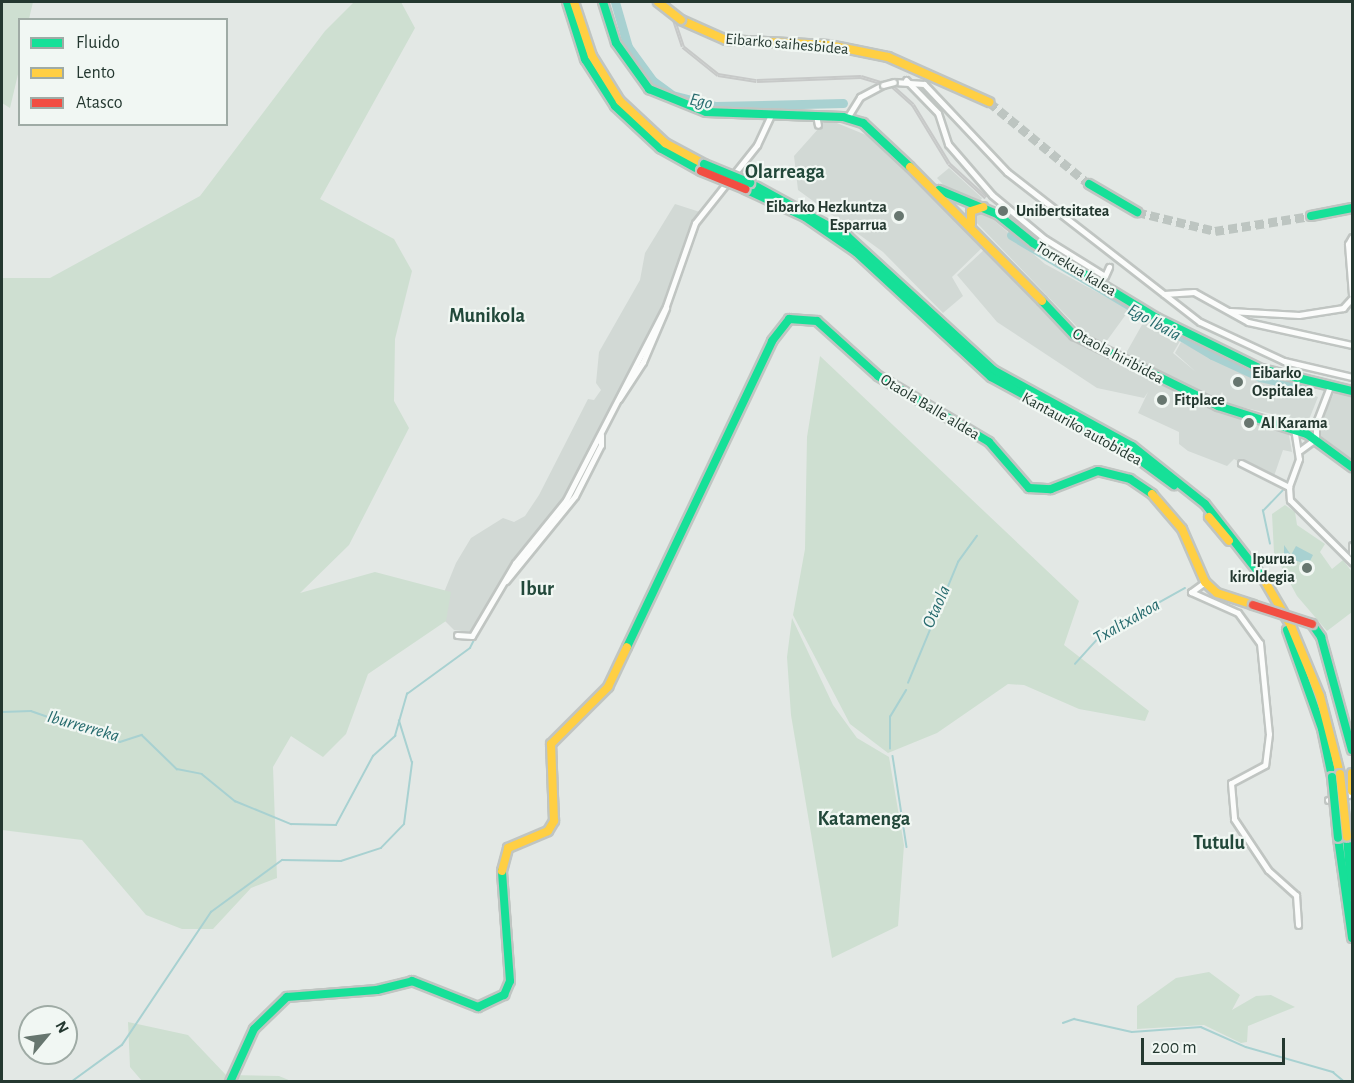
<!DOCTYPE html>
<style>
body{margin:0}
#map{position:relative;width:1354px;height:1083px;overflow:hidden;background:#e3e8e5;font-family:"Alegreya Sans",sans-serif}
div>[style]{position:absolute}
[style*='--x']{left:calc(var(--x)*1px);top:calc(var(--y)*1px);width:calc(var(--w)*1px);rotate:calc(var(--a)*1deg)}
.built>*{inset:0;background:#d2d9d5}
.green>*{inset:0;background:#cedfd1}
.water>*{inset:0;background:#a8d1d1}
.stream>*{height:1.5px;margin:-0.75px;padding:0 0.75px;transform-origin:0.75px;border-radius:0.75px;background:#a8d1d1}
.river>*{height:9px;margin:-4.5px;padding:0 4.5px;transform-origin:4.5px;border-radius:4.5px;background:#a8d1d1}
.highway-tunnel>*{height:9px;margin-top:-4.5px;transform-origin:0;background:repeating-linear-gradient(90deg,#bdc5c1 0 9px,transparent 0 13.5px)}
.roads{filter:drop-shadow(2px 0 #c0c5c2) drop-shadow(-2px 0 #c0c5c2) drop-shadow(0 2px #c0c5c2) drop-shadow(0 -2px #c0c5c2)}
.street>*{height:5px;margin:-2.5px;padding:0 2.5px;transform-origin:2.5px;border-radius:2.5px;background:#fbfcfb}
.fast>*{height:8px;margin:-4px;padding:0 4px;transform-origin:4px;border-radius:4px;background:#16e098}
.slow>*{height:8px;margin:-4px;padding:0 4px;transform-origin:4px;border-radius:4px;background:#ffcf43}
.rail>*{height:4px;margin-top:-2px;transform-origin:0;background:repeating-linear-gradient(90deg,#f1f7f3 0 4.5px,#c7c9c8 0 9px);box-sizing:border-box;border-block:2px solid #c7c9c8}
.bridges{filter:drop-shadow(2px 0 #c0c5c2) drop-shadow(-2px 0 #c0c5c2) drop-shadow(0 2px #c0c5c2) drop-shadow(0 -2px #c0c5c2)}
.street-bridge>*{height:5px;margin:-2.5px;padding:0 2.5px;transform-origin:2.5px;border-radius:2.5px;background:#fbfcfb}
.fast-bridge>*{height:8px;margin:-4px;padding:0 4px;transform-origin:4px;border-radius:4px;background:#16e098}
.slow-bridge>*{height:8px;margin:-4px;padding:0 4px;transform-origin:4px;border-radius:4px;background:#ffcf43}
.jam-bridge>*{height:8px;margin:-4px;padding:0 4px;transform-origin:4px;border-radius:4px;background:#f24e42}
.dots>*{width:16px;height:16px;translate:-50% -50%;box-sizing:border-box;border:3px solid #f1f7f3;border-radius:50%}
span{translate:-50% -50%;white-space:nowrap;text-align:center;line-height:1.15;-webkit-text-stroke:4.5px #f1f7f3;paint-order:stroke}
.street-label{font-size:16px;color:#243830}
.poi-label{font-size:16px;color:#243830;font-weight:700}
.right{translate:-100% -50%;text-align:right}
.left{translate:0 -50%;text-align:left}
.water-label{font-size:18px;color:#256a6d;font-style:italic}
.quarter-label{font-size:20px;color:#22483a;font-weight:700}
.frame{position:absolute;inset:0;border:3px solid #243830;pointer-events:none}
.legend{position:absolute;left:18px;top:18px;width:210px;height:108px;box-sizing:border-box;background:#f1f7f3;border:2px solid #9faba5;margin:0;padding:8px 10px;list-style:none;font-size:18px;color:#243830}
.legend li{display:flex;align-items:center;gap:12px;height:30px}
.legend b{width:30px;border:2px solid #9faba5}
.north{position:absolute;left:18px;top:1005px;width:60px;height:60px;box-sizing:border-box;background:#f1f7f3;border:2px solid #9faba5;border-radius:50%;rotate:61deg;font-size:16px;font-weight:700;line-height:24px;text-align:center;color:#243830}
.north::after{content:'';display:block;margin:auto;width:21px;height:27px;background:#67766f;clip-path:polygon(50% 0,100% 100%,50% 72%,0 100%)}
.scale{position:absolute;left:1141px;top:1038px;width:144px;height:27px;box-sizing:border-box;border:3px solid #243830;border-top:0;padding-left:8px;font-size:18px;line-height:21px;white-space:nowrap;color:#243830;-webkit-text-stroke:4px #f1f7f3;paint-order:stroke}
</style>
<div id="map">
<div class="built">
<i style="clip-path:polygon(827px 119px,871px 137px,987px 243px,952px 277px,963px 296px,943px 313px,883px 252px,798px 190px,794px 156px)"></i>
<i style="clip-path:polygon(949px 168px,982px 198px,980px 202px,952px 194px,937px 178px)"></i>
<i style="clip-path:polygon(675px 204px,703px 213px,652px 329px,566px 500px,513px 562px,470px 632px,454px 630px,436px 612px,456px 563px,471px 538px,503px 518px,514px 522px,525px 516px,539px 495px,588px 399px,594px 400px,601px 390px,596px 383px,599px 352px,640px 280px,645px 253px)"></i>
<i style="clip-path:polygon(983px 211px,1045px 264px,1182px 338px,1173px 353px,1196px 372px,1175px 353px,1181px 342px,1251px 377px,1318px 397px,1308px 422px,1228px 404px,1222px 392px,1218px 399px,1125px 355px,1143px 323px,1127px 313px,1103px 346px,1088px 338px,973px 219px,973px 213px)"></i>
<i style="clip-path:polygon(986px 248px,1055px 321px,1088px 348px,1199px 401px,1197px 406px,1200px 402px,1288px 430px,1292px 452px,1283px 450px,1273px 479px,1234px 459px,1227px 466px,1188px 451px,1179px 444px,1179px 432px,1138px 413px,1148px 392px,1144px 398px,1097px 388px,997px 322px,957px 275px)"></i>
<i style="clip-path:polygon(1335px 391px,1352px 394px,1352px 460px,1316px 432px)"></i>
</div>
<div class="green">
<i style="clip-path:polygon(2px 2px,33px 2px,29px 19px,20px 20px,19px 70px,10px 108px,2px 103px)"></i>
<i style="clip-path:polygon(354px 2px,401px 2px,415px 28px,320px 199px,394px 239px,412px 271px,395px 339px,394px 401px,409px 428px,349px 545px,300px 593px,375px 572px,451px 592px,446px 621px,368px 674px,346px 734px,323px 757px,291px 736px,273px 767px,277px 878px,251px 888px,213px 929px,182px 929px,146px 915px,82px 840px,2px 830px,2px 278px,50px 278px,200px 196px,325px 31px)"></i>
<i style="clip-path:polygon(820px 356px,1079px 601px,1064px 645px,1149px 711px,1145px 721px,1079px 709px,1024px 685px,1008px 684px,937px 733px,888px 753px,850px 724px,793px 615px,805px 549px,807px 437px)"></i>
<i style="clip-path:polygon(1285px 505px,1295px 512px,1297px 525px,1325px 544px,1320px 552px,1332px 569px,1343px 560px,1352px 572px,1352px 612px,1327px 631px,1297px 596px,1274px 553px,1272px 514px)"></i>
<i style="clip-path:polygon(792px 618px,833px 705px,857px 738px,889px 757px,904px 845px,898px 926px,832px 958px,791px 715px,787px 657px)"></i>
<i style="clip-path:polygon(1209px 972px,1240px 995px,1232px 1010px,1256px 996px,1271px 995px,1295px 1007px,1248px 1026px,1247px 1042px,1241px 1043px,1204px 1025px,1137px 1029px,1137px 1006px,1176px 978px)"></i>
<i style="clip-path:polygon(128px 1022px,188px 1035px,226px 1075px,279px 1076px,291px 1081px,142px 1081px,130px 1067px)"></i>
</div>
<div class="water">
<i style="clip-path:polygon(1284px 545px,1291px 555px,1296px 546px,1313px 555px,1308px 565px,1284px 556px)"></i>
</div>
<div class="stream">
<i style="--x:1270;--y:544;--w:34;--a:-102"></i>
<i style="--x:1263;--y:511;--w:28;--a:-46"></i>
<i style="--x:1075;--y:664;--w:39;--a:-48"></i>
<i style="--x:1101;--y:635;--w:96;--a:-29.2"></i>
<i style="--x:908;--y:683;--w:131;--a:-67.5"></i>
<i style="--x:958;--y:562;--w:32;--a:-54"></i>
<i style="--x:2;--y:712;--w:29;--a:-2"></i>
<i style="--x:31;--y:711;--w:94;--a:19.2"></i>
<i style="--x:120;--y:742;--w:23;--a:-18"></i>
<i style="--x:142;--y:735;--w:49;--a:44.2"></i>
<i style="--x:177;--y:769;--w:25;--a:11"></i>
<i style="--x:202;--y:774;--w:43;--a:39.3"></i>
<i style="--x:235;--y:801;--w:61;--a:22.3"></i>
<i style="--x:291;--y:824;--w:45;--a:1.3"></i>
<i style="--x:336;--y:825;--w:78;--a:-61.8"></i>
<i style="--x:373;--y:756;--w:30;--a:-42"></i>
<i style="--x:395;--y:736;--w:44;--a:-74.1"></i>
<i style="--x:407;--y:694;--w:78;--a:-36.1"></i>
<i style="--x:470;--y:648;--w:31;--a:-63"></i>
<i style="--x:890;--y:749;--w:32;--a:-90"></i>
<i style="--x:890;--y:717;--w:31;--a:-59"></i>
<i style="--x:893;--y:756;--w:92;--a:81.3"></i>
<i style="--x:1063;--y:1023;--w:12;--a:-20"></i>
<i style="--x:1074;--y:1019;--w:59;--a:12.6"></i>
<i style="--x:1132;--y:1032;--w:69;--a:-4.1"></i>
<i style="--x:1201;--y:1027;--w:49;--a:24"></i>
<i style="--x:1246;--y:1047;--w:91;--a:16"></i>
<i style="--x:1333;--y:1072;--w:16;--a:40"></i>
<i style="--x:71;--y:1082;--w:63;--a:-36"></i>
<i style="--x:122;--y:1045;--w:160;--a:-56.2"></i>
<i style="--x:211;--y:912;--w:88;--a:-36.2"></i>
<i style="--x:282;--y:860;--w:59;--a:1"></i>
<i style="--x:341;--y:861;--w:42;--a:-18"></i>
<i style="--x:381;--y:848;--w:33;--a:-46"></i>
<i style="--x:404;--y:824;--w:62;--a:-82.5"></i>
<i style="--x:412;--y:763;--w:44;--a:-107.2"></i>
</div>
<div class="river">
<i style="--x:615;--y:2;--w:47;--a:73.9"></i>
<i style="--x:628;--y:47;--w:42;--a:53.7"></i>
<i style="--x:653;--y:81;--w:24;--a:36"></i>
<i style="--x:672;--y:95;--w:44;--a:14.3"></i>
<i style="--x:715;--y:106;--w:128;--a:-1.3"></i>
<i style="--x:1011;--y:235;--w:234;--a:30.8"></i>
<i style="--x:1212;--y:355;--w:53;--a:24.6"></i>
<i style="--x:1260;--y:377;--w:48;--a:13.2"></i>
</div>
<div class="highway-tunnel">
<i style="--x:989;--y:102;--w:129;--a:39.4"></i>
<i style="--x:1137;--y:212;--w:80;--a:13.7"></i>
<i style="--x:1215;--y:231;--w:97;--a:-8.9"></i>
</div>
<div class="roads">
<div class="street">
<i style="--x:906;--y:80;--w:46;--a:45.9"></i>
<i style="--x:938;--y:113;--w:33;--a:72"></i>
<i style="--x:948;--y:144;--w:67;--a:49.2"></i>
<i style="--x:992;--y:195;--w:69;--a:39.7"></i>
<i style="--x:1045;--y:239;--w:70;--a:31.7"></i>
<i style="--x:1105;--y:276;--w:10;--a:-66"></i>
<i style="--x:894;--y:82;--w:30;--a:4"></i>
<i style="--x:924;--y:84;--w:121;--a:46.7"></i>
<i style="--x:1007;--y:172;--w:244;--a:37.9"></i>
<i style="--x:1200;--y:322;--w:93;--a:24.9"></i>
<i style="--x:1284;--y:361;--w:70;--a:13.2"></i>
<i style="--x:816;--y:115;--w:10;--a:79"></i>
<i style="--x:847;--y:118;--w:25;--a:-58"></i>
<i style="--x:860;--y:97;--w:26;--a:-28"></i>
<i style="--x:1352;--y:237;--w:8;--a:120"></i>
<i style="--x:1348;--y:244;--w:51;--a:85.5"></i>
<i style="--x:1164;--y:294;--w:30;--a:-4"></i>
<i style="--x:1194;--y:292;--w:62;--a:29.1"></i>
<i style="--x:1248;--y:322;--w:107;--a:12.5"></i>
<i style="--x:1230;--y:311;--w:69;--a:3.3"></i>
<i style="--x:1299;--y:315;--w:45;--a:-9"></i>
<i style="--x:1343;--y:308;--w:13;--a:-48"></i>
<i style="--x:619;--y:399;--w:44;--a:-57"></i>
<i style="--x:643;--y:362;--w:59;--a:-66.9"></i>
<i style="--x:1294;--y:428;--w:31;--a:81"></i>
<i style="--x:1299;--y:459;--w:30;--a:110"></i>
<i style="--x:1289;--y:487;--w:13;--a:86"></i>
<i style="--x:1290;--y:500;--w:88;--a:45"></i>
<i style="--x:1316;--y:441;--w:18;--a:-90"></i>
<i style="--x:1316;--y:423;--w:40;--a:-69"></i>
<i style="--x:1299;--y:451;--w:19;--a:-36"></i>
<i style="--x:1241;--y:463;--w:54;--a:26.6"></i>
<i style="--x:1352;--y:545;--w:8;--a:90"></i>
<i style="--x:506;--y:581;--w:109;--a:-50.9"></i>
<i style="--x:575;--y:496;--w:57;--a:-63"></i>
<i style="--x:601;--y:445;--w:10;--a:-90"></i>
<i style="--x:1205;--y:582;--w:17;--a:144"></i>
<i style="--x:1191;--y:592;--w:51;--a:24.1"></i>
<i style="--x:1238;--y:613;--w:37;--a:54"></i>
<i style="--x:1260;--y:643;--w:91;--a:84.4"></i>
<i style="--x:1269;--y:734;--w:31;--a:97"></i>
<i style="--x:1265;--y:765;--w:38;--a:152"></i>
<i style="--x:1231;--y:783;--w:36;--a:85"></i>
<i style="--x:1234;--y:819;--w:61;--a:56.3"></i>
<i style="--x:1268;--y:870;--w:38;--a:42"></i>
<i style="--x:1296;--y:895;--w:30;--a:86"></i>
<i style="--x:457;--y:635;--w:15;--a:4"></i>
<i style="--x:472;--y:636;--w:85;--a:-59.5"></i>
<i style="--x:515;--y:563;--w:81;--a:-51"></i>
<i style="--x:566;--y:500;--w:218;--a:-62.7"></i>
<i style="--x:666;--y:306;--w:88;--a:-70.7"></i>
<i style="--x:695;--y:223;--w:100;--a:-51.5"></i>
<i style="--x:757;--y:145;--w:33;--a:-65"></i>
<i style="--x:1328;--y:800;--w:25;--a:-14"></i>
</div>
<div class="fast">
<i style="--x:567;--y:2;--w:60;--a:72.5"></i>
<i style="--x:585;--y:59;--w:56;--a:57.4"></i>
<i style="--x:615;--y:106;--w:62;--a:43"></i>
<i style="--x:660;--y:148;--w:47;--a:29.3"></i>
<i style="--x:603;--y:2;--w:43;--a:72.4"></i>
<i style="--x:616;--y:43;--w:57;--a:54.3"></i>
<i style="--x:649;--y:89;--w:61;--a:22"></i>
<i style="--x:706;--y:112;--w:137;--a:2.1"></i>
<i style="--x:843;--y:117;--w:21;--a:17"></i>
<i style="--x:863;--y:123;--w:64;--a:43.1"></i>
<i style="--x:750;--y:183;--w:111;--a:28.7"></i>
<i style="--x:847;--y:236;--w:198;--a:42.5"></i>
<i style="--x:993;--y:370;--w:158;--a:28.7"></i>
<i style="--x:1132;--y:446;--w:93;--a:38.5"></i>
<i style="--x:1205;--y:504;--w:94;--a:51.9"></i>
<i style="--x:1089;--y:184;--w:56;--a:30.3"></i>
<i style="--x:745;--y:189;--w:66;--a:25"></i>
<i style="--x:805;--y:217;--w:62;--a:34.5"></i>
<i style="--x:856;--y:252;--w:184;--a:42.8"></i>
<i style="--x:991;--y:377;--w:157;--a:28.5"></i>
<i style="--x:1129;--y:452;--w:56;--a:36.3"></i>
<i style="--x:939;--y:190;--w:63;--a:22.5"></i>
<i style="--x:997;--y:214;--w:46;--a:38.9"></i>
<i style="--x:1033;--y:243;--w:145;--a:31.2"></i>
<i style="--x:1157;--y:318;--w:116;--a:26.1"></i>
<i style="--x:1261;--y:369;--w:94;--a:13.6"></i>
<i style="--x:1311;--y:216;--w:42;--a:-11"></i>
<i style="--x:1042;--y:301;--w:47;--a:46.7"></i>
<i style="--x:1074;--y:335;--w:161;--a:26.2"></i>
<i style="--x:1218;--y:406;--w:93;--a:17.5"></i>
<i style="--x:1307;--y:434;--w:56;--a:36.3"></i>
<i style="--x:1312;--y:624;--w:16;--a:55"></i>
<i style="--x:1321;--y:637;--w:117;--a:74.7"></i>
<i style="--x:1287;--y:630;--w:105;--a:70.5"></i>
<i style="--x:1322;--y:729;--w:49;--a:78.2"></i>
<i style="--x:627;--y:647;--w:339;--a:-64.6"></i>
<i style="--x:772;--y:341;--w:28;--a:-52"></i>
<i style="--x:789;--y:319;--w:28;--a:4"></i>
<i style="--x:817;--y:321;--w:82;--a:42"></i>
<i style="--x:878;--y:376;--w:129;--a:30.7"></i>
<i style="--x:989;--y:442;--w:61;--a:49"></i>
<i style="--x:1029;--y:488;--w:22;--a:3"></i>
<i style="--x:1051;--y:489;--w:50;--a:-21"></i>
<i style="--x:1098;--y:471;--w:33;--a:14"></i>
<i style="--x:1130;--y:479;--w:27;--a:34"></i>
<i style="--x:1347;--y:837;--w:60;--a:85.2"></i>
<i style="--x:1338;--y:838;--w:101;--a:82"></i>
<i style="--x:230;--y:1082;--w:58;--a:-65.6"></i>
<i style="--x:254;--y:1029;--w:46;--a:-44.1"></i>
<i style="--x:287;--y:997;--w:90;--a:-4.4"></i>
<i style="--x:377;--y:990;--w:36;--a:-14"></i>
<i style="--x:412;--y:981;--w:71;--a:21.5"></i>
<i style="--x:478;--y:1007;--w:29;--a:-25"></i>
<i style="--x:504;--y:995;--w:15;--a:-67"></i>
<i style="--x:510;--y:981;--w:110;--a:-94.2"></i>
</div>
<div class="slow">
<i style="--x:574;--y:2;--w:57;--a:71.6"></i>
<i style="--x:592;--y:56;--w:53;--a:58.1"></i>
<i style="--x:620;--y:101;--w:62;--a:43"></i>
<i style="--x:665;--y:143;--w:44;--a:28.3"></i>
<i style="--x:681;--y:20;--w:49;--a:24"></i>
<i style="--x:726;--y:40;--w:103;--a:2.8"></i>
<i style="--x:829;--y:45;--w:60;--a:11.5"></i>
<i style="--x:888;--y:57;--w:111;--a:24"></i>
<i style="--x:910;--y:167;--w:188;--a:45.4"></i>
<i style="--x:971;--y:224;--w:13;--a:-90"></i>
<i style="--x:971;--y:211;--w:13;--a:-18"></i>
<i style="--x:1152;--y:494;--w:46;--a:49.4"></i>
<i style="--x:1182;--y:529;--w:58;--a:66.5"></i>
<i style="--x:1205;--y:582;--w:16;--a:43"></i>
<i style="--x:1217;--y:593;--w:38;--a:18"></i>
<i style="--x:1209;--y:517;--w:31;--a:50"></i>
<i style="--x:1263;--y:578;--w:56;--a:59.7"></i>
<i style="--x:1291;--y:626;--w:76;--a:67.5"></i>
<i style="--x:1320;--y:696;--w:81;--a:75.6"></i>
<i style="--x:1352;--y:773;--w:18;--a:90"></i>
<i style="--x:502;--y:871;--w:24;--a:-75"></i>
<i style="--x:508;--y:848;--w:43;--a:-23"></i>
<i style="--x:548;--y:831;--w:12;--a:-59"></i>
<i style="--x:554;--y:821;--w:77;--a:-92.2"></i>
<i style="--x:551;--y:744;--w:81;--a:-45"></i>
<i style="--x:608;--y:687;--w:44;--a:-64.6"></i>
</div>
</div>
<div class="rail">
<i style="--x:668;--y:2;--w:47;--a:71.6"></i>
<i style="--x:683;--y:47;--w:45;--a:38.7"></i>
<i style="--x:718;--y:75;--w:39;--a:9"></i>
<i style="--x:757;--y:81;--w:104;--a:-2.2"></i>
<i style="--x:861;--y:77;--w:34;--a:17"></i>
<i style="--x:893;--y:87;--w:27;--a:42"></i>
<i style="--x:913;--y:105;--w:69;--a:58.6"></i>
<i style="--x:949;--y:164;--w:50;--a:42.6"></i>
</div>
<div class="bridges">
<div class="street-bridge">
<i style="--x:883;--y:85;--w:11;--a:-15"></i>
</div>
<div class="fast-bridge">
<i style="--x:704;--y:164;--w:50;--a:22.4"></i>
<i style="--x:1332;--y:777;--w:61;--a:84.4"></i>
</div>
<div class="slow-bridge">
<i style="--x:658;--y:2;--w:29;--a:38"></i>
<i style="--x:1340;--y:774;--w:63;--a:83.7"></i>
</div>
<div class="jam-bridge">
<i style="--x:701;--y:171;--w:48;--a:22.2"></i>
<i style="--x:1253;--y:605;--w:62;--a:17.9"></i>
</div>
</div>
<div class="dots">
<i style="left:1003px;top:211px;background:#67766f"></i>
<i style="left:899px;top:216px;background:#67766f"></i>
<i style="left:1238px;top:382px;background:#67766f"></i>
<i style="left:1162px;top:400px;background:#67766f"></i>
<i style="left:1249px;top:423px;background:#67766f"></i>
<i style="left:1307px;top:568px;background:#67766f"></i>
</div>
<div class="street-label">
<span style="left:787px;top:44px;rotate:5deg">Eibarko saihesbidea</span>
<span style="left:1076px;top:269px;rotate:31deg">Torrekua kalea</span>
<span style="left:1118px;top:356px;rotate:28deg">Otaola hiribidea</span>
<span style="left:930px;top:407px;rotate:31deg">Otaola Balle aldea</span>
<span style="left:1082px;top:429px;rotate:29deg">Kantauriko autobidea</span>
</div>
<div class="poi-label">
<span class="right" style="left:887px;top:216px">Eibarko Hezkuntza<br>Esparrua</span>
<span class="left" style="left:1016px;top:211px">Unibertsitatea</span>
<span class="left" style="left:1252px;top:382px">Eibarko<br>Ospitalea</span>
<span class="left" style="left:1174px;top:400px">Fitplace</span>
<span class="left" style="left:1261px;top:423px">Al Karama</span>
<span class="right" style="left:1295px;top:568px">Ipurua<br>kiroldegia</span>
</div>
<div class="water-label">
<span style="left:701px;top:102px;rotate:12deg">Ego</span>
<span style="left:1154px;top:323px;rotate:29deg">Ego Ibaia</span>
<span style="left:937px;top:607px;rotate:-66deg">Otaola</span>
<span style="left:1127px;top:622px;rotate:-30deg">Txaltxakoa</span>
<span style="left:83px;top:727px;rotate:16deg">Iburrerreka</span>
</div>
<div class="quarter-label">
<span style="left:785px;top:172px">Olarreaga</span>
<span style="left:487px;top:316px">Munikola</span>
<span style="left:537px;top:589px">Ibur</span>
<span style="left:864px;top:819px">Katamenga</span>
<span style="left:1219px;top:843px">Tutulu</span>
</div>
<div class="frame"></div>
<ul class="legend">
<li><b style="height:8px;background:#16e098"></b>Fluido</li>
<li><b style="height:8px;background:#ffcf43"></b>Lento</li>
<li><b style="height:8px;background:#f24e42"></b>Atasco</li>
</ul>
<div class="north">N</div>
<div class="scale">200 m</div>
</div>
